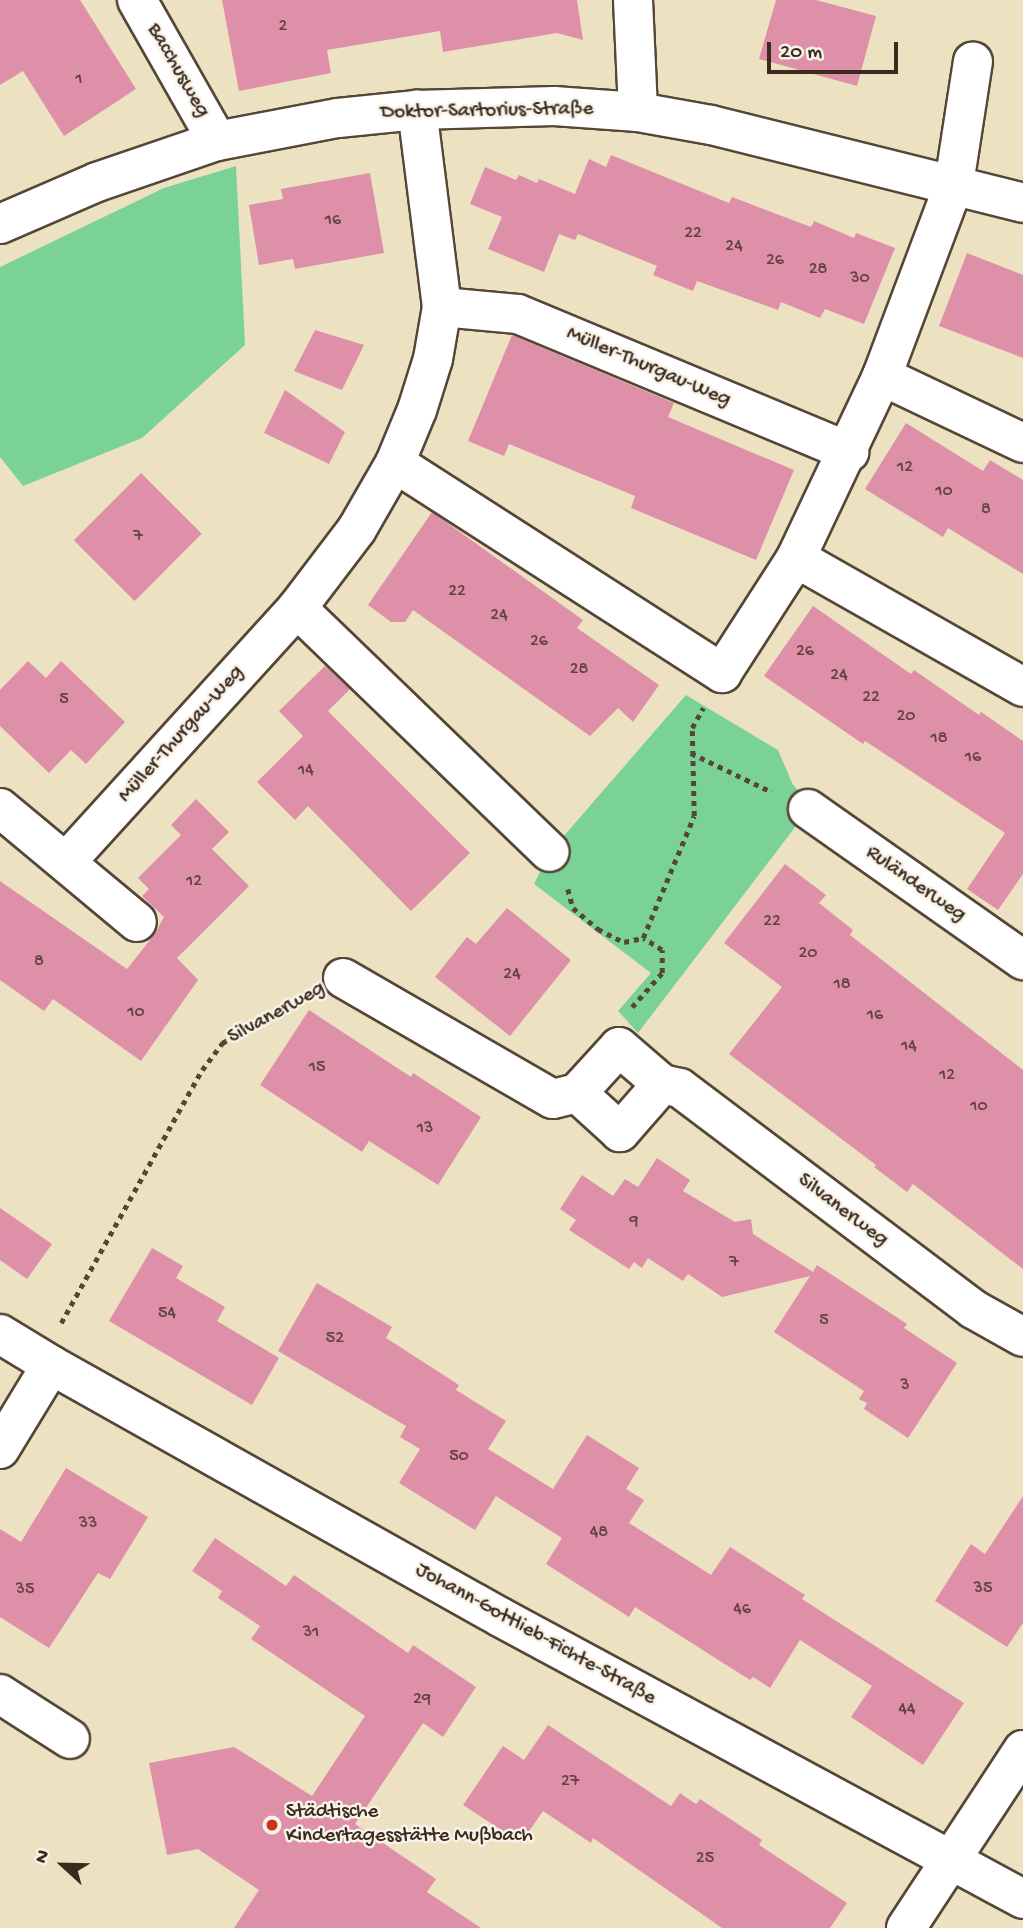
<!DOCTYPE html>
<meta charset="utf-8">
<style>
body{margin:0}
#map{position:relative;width:1023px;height:1928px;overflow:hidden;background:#ece2c2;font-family:"Gochi Hand",sans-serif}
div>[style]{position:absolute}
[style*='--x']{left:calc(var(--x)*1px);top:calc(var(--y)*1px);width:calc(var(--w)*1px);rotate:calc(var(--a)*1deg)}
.green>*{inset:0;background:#7ad297}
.building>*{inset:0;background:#de90a9;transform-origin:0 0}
.path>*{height:4.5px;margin-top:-2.25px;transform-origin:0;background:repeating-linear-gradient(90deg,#564637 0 5px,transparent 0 10px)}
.roads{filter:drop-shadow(2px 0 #564637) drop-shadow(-2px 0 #564637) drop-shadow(0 2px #564637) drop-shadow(0 -2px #564637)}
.minor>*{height:38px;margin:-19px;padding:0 19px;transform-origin:19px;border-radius:19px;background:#fff}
.dots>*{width:19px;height:19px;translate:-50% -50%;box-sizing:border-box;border:4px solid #f7f3e8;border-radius:50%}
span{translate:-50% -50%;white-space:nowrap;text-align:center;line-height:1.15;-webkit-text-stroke:5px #f7f3e8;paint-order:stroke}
.number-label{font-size:18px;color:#644441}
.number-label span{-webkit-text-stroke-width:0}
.street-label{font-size:21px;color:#3b2a1e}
.poi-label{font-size:21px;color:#3b2a1e}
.left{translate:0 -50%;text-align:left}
.north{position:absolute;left:28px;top:1830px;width:70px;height:70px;-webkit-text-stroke:5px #f7f3e8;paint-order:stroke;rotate:292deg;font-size:19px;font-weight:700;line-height:28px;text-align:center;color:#3b2a1e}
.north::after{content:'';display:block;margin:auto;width:24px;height:32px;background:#3b2a1e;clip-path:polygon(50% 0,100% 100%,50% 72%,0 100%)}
.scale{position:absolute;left:767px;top:42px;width:131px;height:32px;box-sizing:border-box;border:4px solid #3b2a1e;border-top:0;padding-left:9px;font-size:21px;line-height:24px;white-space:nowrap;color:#3b2a1e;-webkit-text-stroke:5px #f7f3e8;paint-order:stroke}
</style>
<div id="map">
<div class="green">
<i style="clip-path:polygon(236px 166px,245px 345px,142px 438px,23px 486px,0 457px,0 267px,164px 188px)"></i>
<i style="clip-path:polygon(686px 695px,778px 750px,793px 785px,812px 805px,638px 1033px,618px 1011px,651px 973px,534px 884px,550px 852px)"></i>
</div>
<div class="building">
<i style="clip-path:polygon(0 0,80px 0,136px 89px,64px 136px,23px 71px,0 85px)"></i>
<i style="clip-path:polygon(222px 0,577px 0,583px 40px,557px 33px,443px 52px,440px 31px,327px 50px,331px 73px,239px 91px)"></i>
<i style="clip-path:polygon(776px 0,816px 0,876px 16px,857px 86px,759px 59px)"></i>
<i style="clip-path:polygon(611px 155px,729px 203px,732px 197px,811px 227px,814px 221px,854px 238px,856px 233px,895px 248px,864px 324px,825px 309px,820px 318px,781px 302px,778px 310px,697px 281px,693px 291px,653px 275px,657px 266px,578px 234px,575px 240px,559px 234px,544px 272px,488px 249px,502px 217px,470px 204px,485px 167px,516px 180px,519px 175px,537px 183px,539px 179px,575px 194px,589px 159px,606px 167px)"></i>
<i style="clip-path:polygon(370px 173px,384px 253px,295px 269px,293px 259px,259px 265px,249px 205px,283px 199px,281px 189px)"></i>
<i style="clip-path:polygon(967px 253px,1023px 275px,1023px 358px,939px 326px)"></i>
<i style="clip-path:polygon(315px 330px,364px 345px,342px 390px,294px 371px)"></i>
<i style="clip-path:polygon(512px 335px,674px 403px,668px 417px,794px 470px,756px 560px,631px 508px,635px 496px,509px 444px,504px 456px,468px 441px)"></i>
<i style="clip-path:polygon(285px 390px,345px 432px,329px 464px,264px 433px)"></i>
<i style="clip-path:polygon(906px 423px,983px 471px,990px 460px,1023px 480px,1023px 574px,948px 528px,943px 537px,865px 489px)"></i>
<i style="left:141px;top:473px;width:86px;height:95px;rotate:45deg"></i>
<i style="clip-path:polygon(432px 512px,583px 620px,577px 628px,659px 685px,633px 722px,618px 708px,590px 736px,413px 610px,405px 622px,391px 622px,368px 605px)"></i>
<i style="clip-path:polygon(813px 606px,911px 674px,914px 670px,979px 715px,981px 712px,1023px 741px,1023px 874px,998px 910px,967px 889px,1005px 833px,865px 741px,863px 744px,764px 676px)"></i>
<i style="clip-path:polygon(28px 661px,46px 678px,61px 661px,125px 722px,86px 764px,71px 750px,49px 773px,0 726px,0 690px)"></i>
<i style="clip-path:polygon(325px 666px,350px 689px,328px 711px,470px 853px,411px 911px,308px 806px,295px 820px,257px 782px,303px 736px,279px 711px)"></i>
<i style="clip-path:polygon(196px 799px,229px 832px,212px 849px,249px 886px,177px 958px,198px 980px,141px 1061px,53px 999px,44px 1011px,0 980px,0 881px,127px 969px,154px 935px,164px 917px,142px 896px,149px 889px,138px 878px,181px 835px,171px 825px)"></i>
<i style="clip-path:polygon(785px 864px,826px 895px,819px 903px,853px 930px,850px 935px,1023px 1070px,1023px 1269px,913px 1184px,907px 1192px,874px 1167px,876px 1165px,729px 1054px,782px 987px,724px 943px)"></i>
<i style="clip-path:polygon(507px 908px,571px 960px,510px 1036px,435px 977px,467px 937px,476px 944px)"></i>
<i style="clip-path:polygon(309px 1010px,411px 1077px,413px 1073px,481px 1117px,438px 1185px,369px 1141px,362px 1152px,260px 1085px)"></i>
<i style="clip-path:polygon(657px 1158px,690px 1180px,683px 1191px,735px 1222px,751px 1219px,753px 1234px,813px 1272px,817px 1265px,907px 1324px,904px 1328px,957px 1363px,908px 1438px,864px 1409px,867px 1403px,859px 1399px,864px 1391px,774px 1332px,810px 1276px,722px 1297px,688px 1274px,683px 1281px,648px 1258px,642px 1268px,634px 1262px,629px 1269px,569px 1230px,576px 1220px,560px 1209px,582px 1175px,613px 1196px,625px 1179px,638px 1187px)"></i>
<i style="clip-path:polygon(0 1208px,52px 1244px,27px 1279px,0 1260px)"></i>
<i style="clip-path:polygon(152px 1248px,183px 1266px,176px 1278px,225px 1307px,217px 1321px,279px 1358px,252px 1405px,109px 1321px)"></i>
<i style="clip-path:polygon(317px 1283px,392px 1327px,386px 1338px,459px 1385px,456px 1390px,506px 1421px,488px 1449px,553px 1489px,587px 1435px,639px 1468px,626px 1489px,644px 1500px,629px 1523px,711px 1575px,730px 1547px,805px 1595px,802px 1599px,964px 1703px,923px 1765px,851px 1717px,872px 1686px,800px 1640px,770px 1688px,753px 1677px,750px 1680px,635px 1607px,629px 1617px,546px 1564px,562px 1538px,496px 1496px,475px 1530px,399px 1483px,420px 1449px,400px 1437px,406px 1426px,278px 1351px)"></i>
<i style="clip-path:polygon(66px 1468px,148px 1517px,110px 1579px,98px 1573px,49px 1648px,0 1617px,0 1529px,21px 1542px)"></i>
<i style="clip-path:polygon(1023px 1496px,1023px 1623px,1007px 1647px,935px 1601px,971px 1544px,985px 1554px)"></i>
<i style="clip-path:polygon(215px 1538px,286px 1586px,294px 1575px,408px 1653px,413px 1645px,476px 1687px,443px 1737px,423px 1723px,355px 1824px,436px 1879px,427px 1892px,481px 1928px,234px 1928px,259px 1890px,198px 1849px,167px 1855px,149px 1763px,234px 1747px,312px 1796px,365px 1716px,251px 1639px,260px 1626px,218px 1598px,222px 1591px,192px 1571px)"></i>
<i style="clip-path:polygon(548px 1725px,671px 1806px,680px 1793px,696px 1804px,700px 1799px,762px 1840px,759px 1845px,847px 1903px,830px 1928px,722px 1928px,593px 1838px,591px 1843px,543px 1811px,521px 1843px,463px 1805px,503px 1746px,524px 1760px)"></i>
</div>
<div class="path">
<i style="--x:691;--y:753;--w:90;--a:25.7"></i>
<i style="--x:568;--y:889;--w:20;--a:75"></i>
<i style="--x:573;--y:908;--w:33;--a:40"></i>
<i style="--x:598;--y:929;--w:29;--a:27"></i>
<i style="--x:624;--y:942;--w:19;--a:-12"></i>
<i style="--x:632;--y:1007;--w:45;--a:-48.6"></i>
<i style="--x:662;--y:973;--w:23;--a:-90"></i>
<i style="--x:662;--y:950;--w:22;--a:-148"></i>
<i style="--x:643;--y:938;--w:132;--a:-67.3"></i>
<i style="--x:694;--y:816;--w:88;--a:-91.3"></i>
<i style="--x:692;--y:728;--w:23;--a:-61"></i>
<i style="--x:61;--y:1323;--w:290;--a:-60.9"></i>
<i style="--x:202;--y:1070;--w:34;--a:-53"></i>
<i style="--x:222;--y:1043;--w:98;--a:-27.9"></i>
</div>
<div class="roads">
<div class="minor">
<i style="--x:137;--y:0;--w:162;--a:60.4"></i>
<i style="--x:633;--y:0;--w:112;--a:87.4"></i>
<i style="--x:0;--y:224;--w:106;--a:-23.4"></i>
<i style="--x:97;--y:182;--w:127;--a:-18.9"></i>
<i style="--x:217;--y:141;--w:123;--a:-10.8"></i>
<i style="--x:338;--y:118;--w:79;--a:-5.8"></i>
<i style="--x:417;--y:110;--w:137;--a:-1.7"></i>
<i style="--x:554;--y:106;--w:84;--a:4.1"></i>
<i style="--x:638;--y:112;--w:74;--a:10.1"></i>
<i style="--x:711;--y:125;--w:322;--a:14"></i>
<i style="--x:442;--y:307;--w:76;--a:5.3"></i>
<i style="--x:518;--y:314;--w:359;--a:22.6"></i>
<i style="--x:882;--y:376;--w:156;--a:25.4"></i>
<i style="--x:395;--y:463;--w:389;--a:32.7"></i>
<i style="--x:722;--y:673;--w:137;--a:-57.2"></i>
<i style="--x:796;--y:558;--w:201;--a:-64.7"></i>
<i style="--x:882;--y:376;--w:205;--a:-69.4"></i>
<i style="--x:954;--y:184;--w:124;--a:-81.2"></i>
<i style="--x:796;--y:558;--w:261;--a:29.6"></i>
<i style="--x:297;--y:608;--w:351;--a:44"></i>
<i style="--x:0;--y:808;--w:178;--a:39.8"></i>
<i style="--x:808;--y:809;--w:263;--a:35.1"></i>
<i style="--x:66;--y:862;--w:343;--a:-47.7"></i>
<i style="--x:297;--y:608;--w:99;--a:-52.8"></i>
<i style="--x:357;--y:529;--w:76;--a:-60.1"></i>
<i style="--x:395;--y:463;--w:57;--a:-67.5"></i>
<i style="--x:417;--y:410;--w:53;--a:-72.6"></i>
<i style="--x:433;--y:359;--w:53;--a:-80.2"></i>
<i style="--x:442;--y:307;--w:199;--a:-97.2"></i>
<i style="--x:343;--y:978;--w:242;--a:30"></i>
<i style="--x:553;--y:1099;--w:25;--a:-14"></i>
<i style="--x:577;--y:1093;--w:62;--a:-47.6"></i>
<i style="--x:619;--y:1047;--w:57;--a:40.7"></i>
<i style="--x:662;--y:1084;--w:64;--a:131.2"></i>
<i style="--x:620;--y:1132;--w:58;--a:-137.8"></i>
<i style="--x:662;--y:1084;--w:18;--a:13"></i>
<i style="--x:680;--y:1088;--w:367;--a:37"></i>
<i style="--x:973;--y:1309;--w:57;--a:29.2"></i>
<i style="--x:0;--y:1334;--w:60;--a:31.3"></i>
<i style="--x:51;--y:1365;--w:515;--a:29.3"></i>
<i style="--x:500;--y:1617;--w:594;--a:28.33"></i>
<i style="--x:0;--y:1449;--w:98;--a:-58.7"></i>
<i style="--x:0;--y:1694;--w:83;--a:32.7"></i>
<i style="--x:906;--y:1928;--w:213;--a:-56.7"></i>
</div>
</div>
<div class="dots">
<i style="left:272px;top:1825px;background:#c8321e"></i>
</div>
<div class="number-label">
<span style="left:283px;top:27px">2</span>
<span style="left:79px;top:80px">1</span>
<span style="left:333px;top:221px">16</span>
<span style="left:693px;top:234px">22</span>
<span style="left:734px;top:247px">24</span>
<span style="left:775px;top:261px">26</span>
<span style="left:818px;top:270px">28</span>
<span style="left:860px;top:279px">30</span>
<span style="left:905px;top:468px">12</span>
<span style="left:944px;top:492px">10</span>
<span style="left:986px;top:510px">8</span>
<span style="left:138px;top:537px">7</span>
<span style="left:457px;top:592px">22</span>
<span style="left:499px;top:616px">24</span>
<span style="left:539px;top:642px">26</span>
<span style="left:805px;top:652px">26</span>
<span style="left:579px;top:670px">28</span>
<span style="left:839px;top:676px">24</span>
<span style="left:871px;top:698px">22</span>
<span style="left:64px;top:700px">5</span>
<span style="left:906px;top:717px">20</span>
<span style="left:939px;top:739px">18</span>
<span style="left:973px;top:758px">16</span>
<span style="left:306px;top:771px">14</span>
<span style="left:194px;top:882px">12</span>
<span style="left:772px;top:922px">22</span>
<span style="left:808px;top:954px">20</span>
<span style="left:39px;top:962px">8</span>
<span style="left:512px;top:975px">24</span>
<span style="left:842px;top:985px">18</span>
<span style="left:136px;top:1013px">10</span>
<span style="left:875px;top:1016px">16</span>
<span style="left:909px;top:1047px">14</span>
<span style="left:317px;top:1068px">15</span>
<span style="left:947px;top:1076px">12</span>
<span style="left:979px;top:1107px">10</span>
<span style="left:425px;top:1129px">13</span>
<span style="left:634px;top:1222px">9</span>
<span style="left:734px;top:1263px">7</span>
<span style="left:167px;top:1314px">54</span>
<span style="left:824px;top:1321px">5</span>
<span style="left:335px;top:1339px">52</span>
<span style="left:905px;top:1386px">3</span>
<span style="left:459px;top:1457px">50</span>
<span style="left:88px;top:1524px">33</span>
<span style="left:599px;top:1533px">48</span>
<span style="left:983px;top:1589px">35</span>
<span style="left:25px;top:1590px">35</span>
<span style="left:742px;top:1610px">46</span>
<span style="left:311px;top:1633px">31</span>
<span style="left:422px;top:1700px">29</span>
<span style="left:907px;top:1710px">44</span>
<span style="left:570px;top:1782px">27</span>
<span style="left:705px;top:1859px">25</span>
</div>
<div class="street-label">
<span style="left:177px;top:71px;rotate:60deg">Bacchusweg</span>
<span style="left:487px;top:112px;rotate:-1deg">Doktor-Sartorius-Straße</span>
<span style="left:648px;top:368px;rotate:23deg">Müller-Thurgau-Weg</span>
<span style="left:182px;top:735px;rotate:-48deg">Müller-Thurgau-Weg</span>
<span style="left:915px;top:885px;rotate:35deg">Ruländerweg</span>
<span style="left:277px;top:1014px;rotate:-29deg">Silvanerweg</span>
<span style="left:842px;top:1211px;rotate:37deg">Silvanerweg</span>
<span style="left:535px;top:1635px;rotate:29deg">Johann-Gottlieb-Fichte-Straße</span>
</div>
<div class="poi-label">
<span class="left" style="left:286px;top:1825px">Städtische<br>Kindertagesstätte Mußbach</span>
</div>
<div class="north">N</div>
<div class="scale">20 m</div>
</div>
